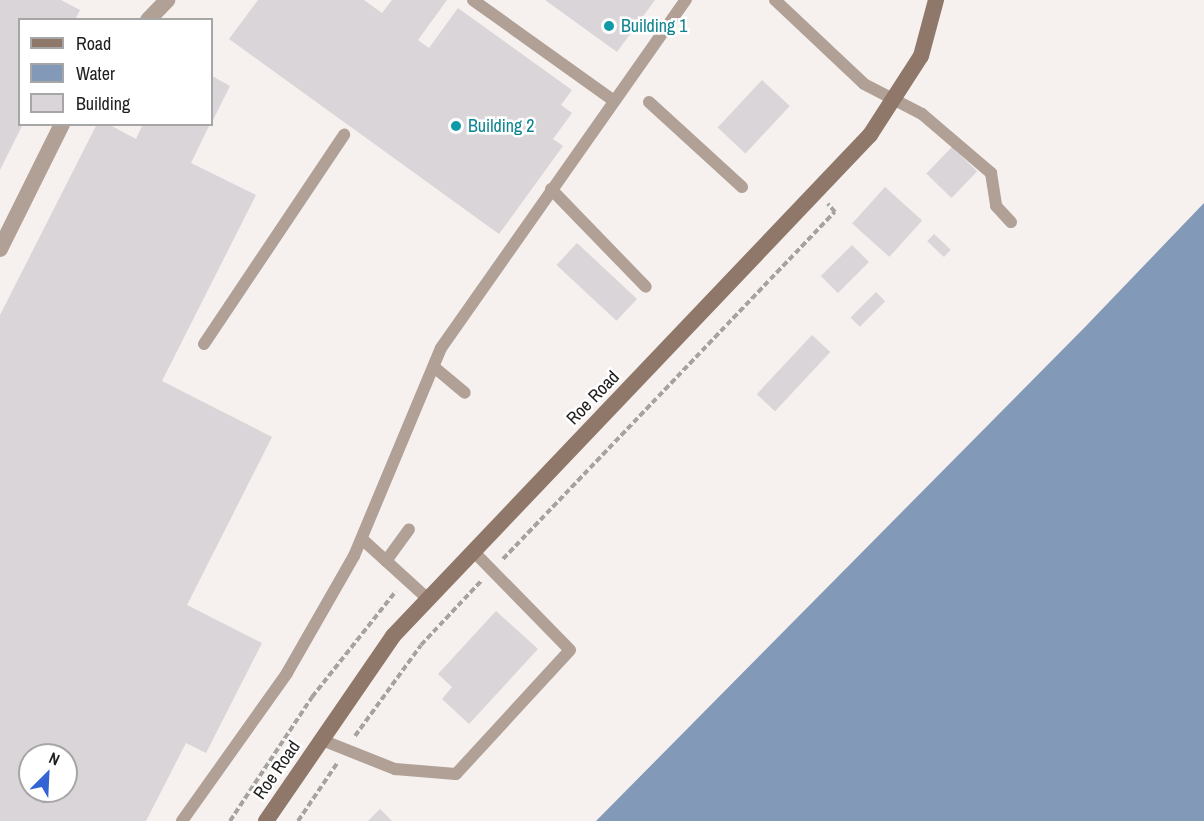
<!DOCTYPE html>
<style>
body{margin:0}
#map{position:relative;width:1204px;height:821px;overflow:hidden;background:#f6f1ef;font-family:"Archivo Narrow",sans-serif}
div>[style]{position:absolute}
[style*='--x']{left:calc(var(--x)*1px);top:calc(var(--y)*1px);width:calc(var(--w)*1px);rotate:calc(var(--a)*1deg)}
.water>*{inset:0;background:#8299b8}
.building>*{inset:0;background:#d9d5d8;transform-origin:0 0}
.path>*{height:4px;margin-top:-2px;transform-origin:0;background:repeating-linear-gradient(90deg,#a5a2a0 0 6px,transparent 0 9px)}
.service>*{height:12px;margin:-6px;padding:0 6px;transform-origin:6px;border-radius:6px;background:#b0a095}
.minor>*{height:16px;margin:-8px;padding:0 8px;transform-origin:8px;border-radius:8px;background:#b0a095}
.secondary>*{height:16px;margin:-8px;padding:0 8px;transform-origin:8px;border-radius:8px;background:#8f7869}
.dots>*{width:16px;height:16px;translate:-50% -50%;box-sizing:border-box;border:3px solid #fff;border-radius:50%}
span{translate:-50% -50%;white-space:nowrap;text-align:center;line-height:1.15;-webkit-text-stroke:5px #fff;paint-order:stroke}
.culture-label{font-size:18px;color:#0d838f}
.left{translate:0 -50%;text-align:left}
.street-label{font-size:18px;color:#222120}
.legend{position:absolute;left:18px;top:18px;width:195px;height:108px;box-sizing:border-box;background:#fff;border:2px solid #a7a6a6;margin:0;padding:8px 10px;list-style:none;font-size:18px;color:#222120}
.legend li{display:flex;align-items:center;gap:12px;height:30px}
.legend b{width:30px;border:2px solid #a7a6a6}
.north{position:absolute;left:18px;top:743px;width:60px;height:60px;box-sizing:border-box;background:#fff;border:2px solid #a7a6a6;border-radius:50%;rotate:24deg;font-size:16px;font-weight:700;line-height:24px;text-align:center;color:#222120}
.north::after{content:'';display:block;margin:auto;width:21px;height:27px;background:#3264d3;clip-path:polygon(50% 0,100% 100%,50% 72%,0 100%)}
</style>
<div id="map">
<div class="water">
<i style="clip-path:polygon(1204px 203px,1204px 821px,596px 821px,1086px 326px)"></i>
</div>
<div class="building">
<i style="clip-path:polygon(0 0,61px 0,80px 10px,75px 20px,20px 20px,20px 124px,23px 124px,0 170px)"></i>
<i style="clip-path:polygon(258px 0,364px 0,382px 13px,392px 0,447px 0,418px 40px,429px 48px,458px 8px,572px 90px,561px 105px,572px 113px,553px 139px,563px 146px,499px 234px,229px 39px)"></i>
<i style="clip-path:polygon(545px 0,655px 0,617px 52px)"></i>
<i style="clip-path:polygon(212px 76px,230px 86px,212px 122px)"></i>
<i style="left:762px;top:80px;width:38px;height:65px;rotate:43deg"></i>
<i style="clip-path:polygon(evenodd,97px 124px,108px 124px,136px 139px,143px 124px,210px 124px,191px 163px,256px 195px,162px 381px,272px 437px,187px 605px,262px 643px,206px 753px,186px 743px,146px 821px,0 821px,0 315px,97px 124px,30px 755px,66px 755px,66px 791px,30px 791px,30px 755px)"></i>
<i style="left:952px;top:147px;width:35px;height:37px;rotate:44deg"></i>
<i style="left:885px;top:187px;width:50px;height:49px;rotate:42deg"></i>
<i style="left:934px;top:234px;width:23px;height:10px;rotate:43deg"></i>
<i style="left:577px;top:243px;width:82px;height:30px;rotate:43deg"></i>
<i style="left:852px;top:245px;width:24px;height:44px;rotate:45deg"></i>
<i style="left:876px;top:292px;width:13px;height:36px;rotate:45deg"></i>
<i style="left:812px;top:335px;width:25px;height:81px;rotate:43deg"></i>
<i style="clip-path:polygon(496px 611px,538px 649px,469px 724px,442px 699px,452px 687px,438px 674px)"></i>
<i style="clip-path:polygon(380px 809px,392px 821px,368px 821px)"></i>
</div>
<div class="path">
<i style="--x:503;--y:559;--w:480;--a:-46.3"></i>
<i style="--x:835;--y:212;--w:11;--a:-131"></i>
<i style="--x:355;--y:736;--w:112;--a:-54"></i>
<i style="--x:421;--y:645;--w:88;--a:-46.8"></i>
<i style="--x:230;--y:821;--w:149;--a:-56.5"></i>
<i style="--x:312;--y:697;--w:135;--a:-51.6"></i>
<i style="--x:298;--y:821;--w:71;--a:-55.9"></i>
</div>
<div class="service">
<i style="--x:473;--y:0;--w:173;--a:35.6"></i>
<i style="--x:775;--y:0;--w:122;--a:43.3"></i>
<i style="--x:864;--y:84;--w:65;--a:27.3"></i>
<i style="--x:922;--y:114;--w:91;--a:40.5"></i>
<i style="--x:991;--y:173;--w:33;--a:81"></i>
<i style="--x:996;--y:206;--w:22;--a:47"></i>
<i style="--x:649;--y:102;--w:126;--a:42.4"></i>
<i style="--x:551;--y:189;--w:136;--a:45.9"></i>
<i style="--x:204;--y:344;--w:252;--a:-56.2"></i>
<i style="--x:434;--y:367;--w:40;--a:40"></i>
<i style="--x:362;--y:539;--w:89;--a:42.3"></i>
<i style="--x:386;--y:561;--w:39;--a:-54"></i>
<i style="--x:322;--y:740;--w:79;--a:21.7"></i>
<i style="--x:395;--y:769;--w:61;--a:4.7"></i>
<i style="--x:456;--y:774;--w:168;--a:-47.4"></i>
<i style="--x:570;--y:650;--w:137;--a:-134.4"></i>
<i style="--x:182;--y:821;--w:181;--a:-54.6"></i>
<i style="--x:287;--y:673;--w:135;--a:-60.2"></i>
<i style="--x:354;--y:556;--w:225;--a:-67.3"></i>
<i style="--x:441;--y:348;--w:426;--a:-54.9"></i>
</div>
<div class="minor">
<i style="--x:148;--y:20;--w:28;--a:-46"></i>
<i style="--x:0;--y:249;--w:140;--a:-63.6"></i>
</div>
<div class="secondary">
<i style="--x:266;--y:821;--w:224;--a:-55.5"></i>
<i style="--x:393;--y:636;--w:692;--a:-46.41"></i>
<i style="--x:870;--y:135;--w:94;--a:-57.2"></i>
<i style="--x:921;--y:56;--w:58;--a:-75"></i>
</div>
<div class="dots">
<i style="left:609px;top:26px;background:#0f9aa8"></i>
<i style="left:456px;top:126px;background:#0f9aa8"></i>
</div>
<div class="culture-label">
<span class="left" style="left:621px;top:26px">Building 1</span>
<span class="left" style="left:468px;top:126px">Building 2</span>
</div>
<div class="street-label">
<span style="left:593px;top:398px;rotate:-46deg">Roe Road</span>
<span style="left:277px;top:770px;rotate:-55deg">Roe Road</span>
</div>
<ul class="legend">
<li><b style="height:8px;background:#8f7869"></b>Road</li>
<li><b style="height:16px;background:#8299b8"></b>Water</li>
<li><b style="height:16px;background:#d9d5d8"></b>Building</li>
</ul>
<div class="north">N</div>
</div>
